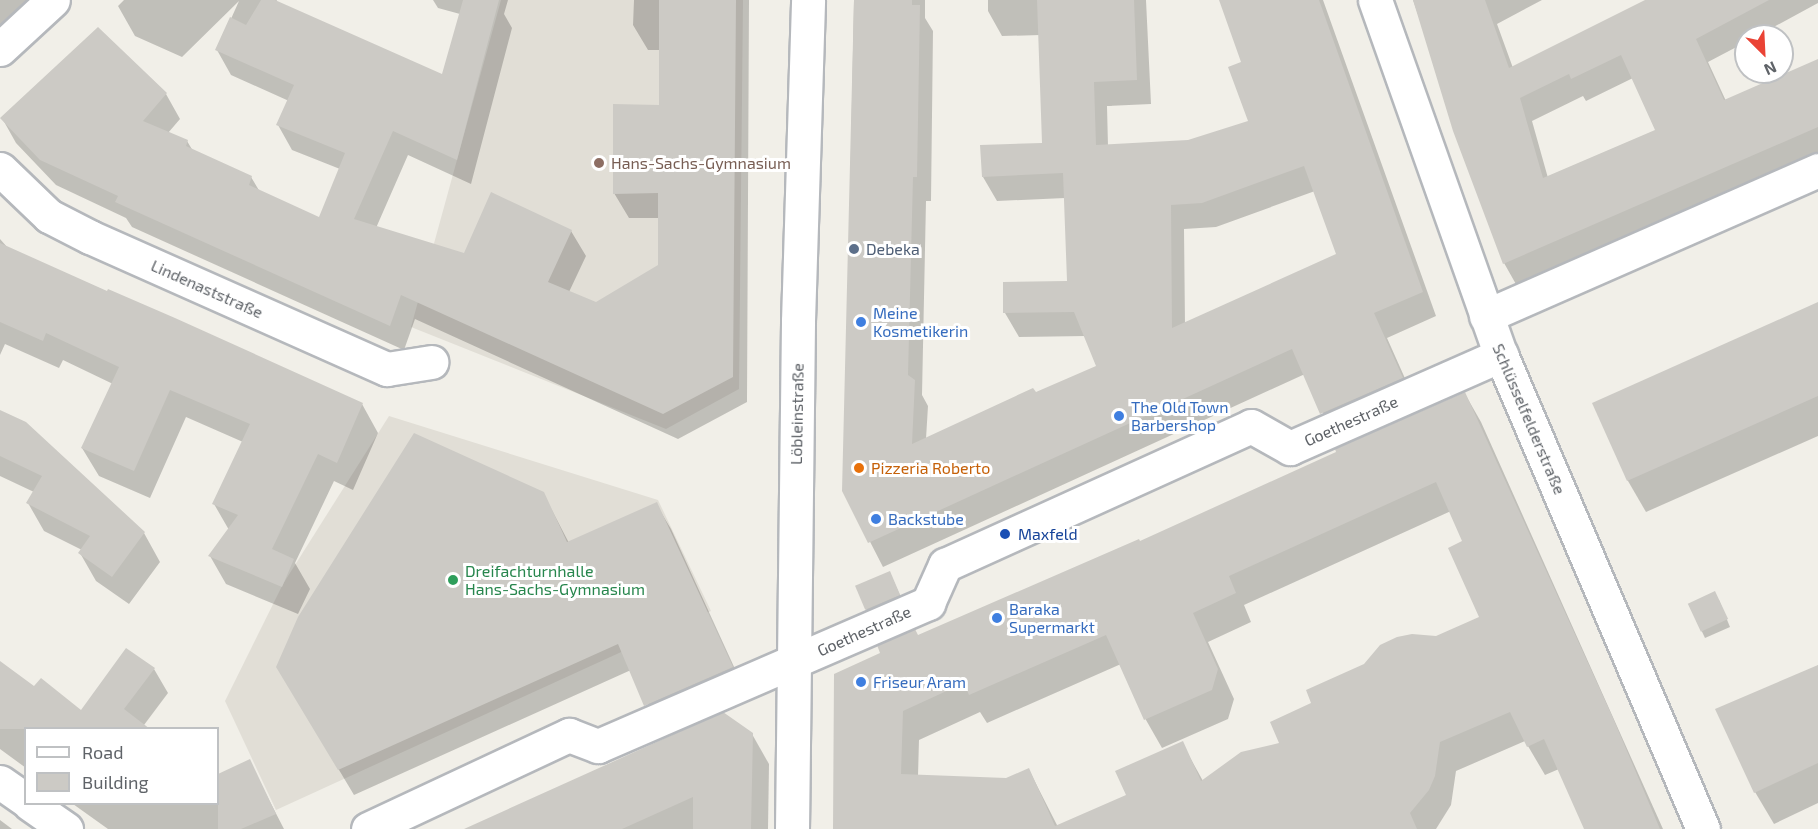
<!DOCTYPE html>
<meta charset="utf-8">
<style>
body{margin:0}
#map{position:relative;width:1818px;height:829px;overflow:hidden;background:#f1efe8;font-family:"Exo 2",sans-serif}
div>[style]{position:absolute}
[style*='--x']{left:calc(var(--x)*1px);top:calc(var(--y)*1px);width:calc(var(--w)*1px);rotate:calc(var(--a)*1deg)}
.education>*{inset:0;background:#e1ded6}
.shadow>*{inset:0;background:#0003}
.building>*{inset:0;background:#cccac5;transform-origin:0 0}
.roads{filter:drop-shadow(2px 0 #b5b8bc) drop-shadow(-2px 0 #b5b8bc) drop-shadow(0 2px #b5b8bc) drop-shadow(0 -2px #b5b8bc)}
.minor>*{height:33px;margin:-16.5px;padding:0 16.5px;transform-origin:16.5px;border-radius:16.5px;background:#fff}
.dots>*{width:16px;height:16px;translate:-50% -50%;box-sizing:border-box;border:3px solid #fff;border-radius:50%}
span{translate:-50% -50%;white-space:nowrap;text-align:center;line-height:1.15;-webkit-text-stroke:6px #fff;paint-order:stroke}
.education-label{font-size:16px;color:#785e54}
.left{translate:0 -50%;text-align:left}
.service-label{font-size:16px;color:#4e5e75}
.street-label{font-size:16px;color:#5f6368}
.shop-label{font-size:16px;color:#366cbe}
.food-label{font-size:16px;color:#c56008}
.transit-label{font-size:16px;color:#164399}
.leisure-label{font-size:16px;color:#27864d}
.legend{position:absolute;left:24px;top:727px;width:195px;height:78px;box-sizing:border-box;background:#fff;border:2px solid #bfc1c3;margin:0;padding:8px 10px;list-style:none;font-size:18px;color:#5f6368}
.legend li{display:flex;align-items:center;gap:12px;height:30px}
.legend b{width:30px;border:2px solid #bfc1c3}
.north{position:absolute;left:1734px;top:24px;width:60px;height:60px;box-sizing:border-box;background:#fff;border:2px solid #bfc1c3;border-radius:50%;rotate:156deg;font-size:16px;font-weight:700;line-height:24px;text-align:center;color:#5f6368}
.north::after{content:'';display:block;margin:auto;width:21px;height:27px;background:#ea4335;clip-path:polygon(50% 0,100% 100%,50% 72%,0 100%)}
</style>
<div id="map">
<div class="education">
<i style="clip-path:polygon(501px 0,743px 0,739px 389px,666px 429px,411px 327px)"></i>
<i style="clip-path:polygon(389px 416px,658px 500px,711px 611px,276px 810px,225px 701px,283px 584px)"></i>
</div>
<div class="shadow">
<i style="clip-path:polygon(0 0,43px 0,0 40px)"></i>
<i style="clip-path:polygon(124px 0,277px 0,276px 2px,443px 76px,460px 14px,438px 8px,433px 0,508px 0,504px 14px,512px 28px,471px 184px,408px 155px,376px 228px,465px 255px,571px 231px,586px 256px,569px 292px,596px 304px,659px 266px,660px 218px,629px 218px,614px 193px,661px 106px,661px 50px,648px 50px,633px 25px,634px 0,749px 0,747px 402px,678px 439px,415px 319px,404px 350px,132px 227px,126px 218px,56px 185px,16px 143px,2px 118px,166px 94px,180px 119px,168px 133px,187px 141px,193px 151px,251px 177px,260px 192px,319px 219px,340px 169px,292px 150px,278px 125px,289px 101px,231px 75px,217px 50px,239px 1px,182px 57px,135px 36px,118px 6px)"></i>
<i style="clip-path:polygon(evenodd,854px 0,925px 0,925px 18px,933px 31px,931px 201px,926px 201px,922px 395px,928px 406px,926px 439px,1098px 367px,1086px 336px,1019px 337px,1005px 313px,1068px 282px,1065px 198px,997px 201px,983px 177px,1044px 144px,1040px 35px,1002px 36px,988px 11px,988px 0,1146px 0,1151px 104px,1107px 106px,1108px 146px,1188px 142px,1250px 122px,1243px 63px,1220px 0,1323px 0,1436px 316px,1387px 338px,1416px 403px,1335px 438px,1305px 374px,883px 567px,844px 491px,854px 0,1315px 191px,1338px 255px,1185px 324px,1184px 229px,1216px 227px,1315px 191px)"></i>
<i style="clip-path:polygon(evenodd,1413px 0,1542px 0,1497px 24px,1513px 68px,1648px 0,1818px 0,1818px 3px,1757px 36px,1746px 36px,1746px 42px,1708px 62px,1726px 101px,1818px 60px,1818px 155px,1517px 286px,1504px 263px,1413px 0,1633px 78px,1658px 131px,1548px 178px,1532px 121px,1583px 96px,1586px 101px,1633px 78px)"></i>
<i style="clip-path:polygon(0 239px,8px 248px,362px 404px,378px 433px,353px 490px,334px 481px,295px 563px,310px 589px,298px 614px,226px 584px,210px 556px,229px 530px,214px 504px,243px 442px,186px 417px,150px 498px,99px 476px,82px 448px,113px 384px,63px 360px,59px 368px,5px 344px,0 355px)"></i>
<i style="clip-path:polygon(1818px 304px,1818px 436px,1646px 512px,1628px 481px,1594px 404px)"></i>
<i style="clip-path:polygon(evenodd,1465px 394px,1481px 422px,1663px 829px,1586px 829px,1559px 769px,1545px 775px,1525px 741px,1456px 771px,1451px 805px,1436px 829px,835px 829px,918px 637px,1140px 543px,1465px 394px,1451px 511px,1464px 542px,1481px 617px,1436px 637px,1313px 704px,1281px 744px,1203px 781px,1182px 743px,1128px 795px,1058px 827px,1029px 770px,1006px 780px,918px 776px,919px 740px,980px 712px,987px 723px,1121px 664px,1146px 720px,1162px 748px,1228px 719px,1234px 699px,1208px 642px,1251px 622px,1244px 605px,1451px 511px)"></i>
<i style="clip-path:polygon(0 412px,144px 533px,160px 562px,129px 604px,96px 581px,80px 553px,82px 550px,44px 531px,28px 503px,34px 492px,0 476px)"></i>
<i style="clip-path:polygon(543px 493px,569px 543px,656px 504px,671px 529px,746px 693px,660px 730px,631px 670px,354px 795px,293px 693px)"></i>
<i style="clip-path:polygon(890px 573px,903px 602px,870px 616px,866px 609px)"></i>
<i style="clip-path:polygon(1719px 600px,1730px 627px,1705px 638px,1689px 604px)"></i>
<i style="clip-path:polygon(0 663px,35px 689px,82px 712px,154px 669px,168px 693px,144px 725px,26px 728px,26px 768px,0 749px)"></i>
<i style="clip-path:polygon(1818px 665px,1818px 803px,1774px 824px,1755px 792px)"></i>
<i style="clip-path:polygon(752px 734px,769px 764px,768px 829px,466px 829px)"></i>
<i style="clip-path:polygon(249px 761px,284px 829px,108px 829px,73px 804px,218px 804px,218px 776px)"></i>
<i style="clip-path:polygon(0 820px,12px 829px,0 829px)"></i>
</div>
<div class="building">
<i style="clip-path:polygon(261px 0,275px 0,442px 74px,463px 0,499px 0,457px 160px,393px 131px,354px 219px,464px 253px,491px 192px,572px 230px,548px 282px,596px 302px,658px 265px,658px 193px,613px 194px,613px 104px,659px 105px,659px 0,736px 0,733px 377px,663px 414px,401px 295px,390px 326px,115px 202px,118px 196px,40px 160px,0 118px,98px 27px,167px 93px,143px 121px,188px 140px,186px 146px,252px 176px,249px 185px,319px 217px,345px 153px,276px 125px,294px 85px,215px 50px,230px 17px,246px 25px)"></i>
<i style="clip-path:polygon(evenodd,854px 0,912px 0,912px 5px,920px 5px,917px 177px,913px 177px,908px 375px,915px 380px,912px 444px,1033px 388px,1036px 392px,1096px 366px,1074px 312px,1003px 313px,1003px 282px,1067px 281px,1063px 173px,982px 177px,980px 145px,1042px 143px,1037px 0,1134px 0,1137px 80px,1094px 82px,1096px 145px,1188px 140px,1248px 121px,1228px 67px,1241px 62px,1219px 0,1319px 0,1423px 292px,1374px 313px,1403px 378px,1320px 414px,1292px 349px,868px 543px,842px 491px,854px 0,1304px 166px,1336px 254px,1172px 328px,1171px 205px,1202px 203px,1304px 166px)"></i>
<i style="clip-path:polygon(evenodd,1413px 0,1485px 0,1509px 68px,1645px 0,1769px 0,1696px 39px,1724px 100px,1818px 59px,1818px 127px,1503px 264px,1453px 131px,1413px 0,1621px 55px,1655px 130px,1543px 178px,1520px 98px,1569px 74px,1571px 79px,1621px 55px)"></i>
<i style="clip-path:polygon(0 243px,107px 291px,108px 289px,175px 318px,363px 403px,337px 463px,318px 454px,272px 549px,294px 559px,282px 587px,208px 556px,238px 515px,212px 504px,250px 424px,170px 390px,134px 471px,81px 448px,119px 367px,46px 333px,43px 341px,0 322px)"></i>
<i style="clip-path:polygon(1818px 302px,1818px 396px,1627px 481px,1592px 403px)"></i>
<i style="clip-path:polygon(evenodd,1465px 392px,1613px 718px,1660px 829px,1584px 829px,1544px 739px,1527px 747px,1510px 712px,1440px 742px,1435px 776px,1429px 790px,1410px 813px,1417px 829px,833px 829px,834px 674px,880px 653px,877px 645px,915px 629px,918px 635px,1139px 539px,1140px 541px,1336px 452px,1335px 449px,1465px 392px,1436px 482px,1462px 541px,1448px 548px,1479px 617px,1436px 636px,1412px 634px,1397px 637px,1380px 645px,1364px 664px,1306px 690px,1311px 703px,1270px 722px,1279px 743px,1241px 752px,1201px 781px,1183px 741px,1115px 771px,1126px 795px,1055px 826px,1029px 768px,1006px 778px,901px 774px,903px 711px,964px 683px,969px 695px,1106px 635px,1144px 720px,1212px 690px,1218px 669px,1193px 613px,1236px 593px,1229px 576px,1436px 482px)"></i>
<i style="clip-path:polygon(0 410px,26px 422px,145px 532px,112px 577px,78px 553px,90px 536px,26px 503px,42px 476px,0 456px)"></i>
<i style="clip-path:polygon(414px 433px,544px 492px,567px 542px,657px 502px,733px 667px,644px 706px,618px 644px,338px 770px,276px 667px,298px 617px)"></i>
<i style="left:890px;top:571px;width:26px;height:38px;rotate:67deg"></i>
<i style="left:1715px;top:591px;width:31px;height:30px;rotate:65deg"></i>
<i style="clip-path:polygon(126px 648px,155px 668px,124px 709px,150px 729px,0 729px,0 661px,34px 686px,41px 678px,81px 710px)"></i>
<i style="clip-path:polygon(1818px 665px,1818px 763px,1754px 793px,1715px 709px)"></i>
<i style="clip-path:polygon(723px 712px,753px 733px,751px 829px,693px 829px,693px 797px,622px 829px,464px 829px)"></i>
<i style="clip-path:polygon(250px 759px,276px 814px,241px 829px,218px 829px,218px 774px)"></i>
</div>
<div class="roads">
<div class="minor">
<i style="--x:1375;--y:0;--w:377;--a:70.5"></i>
<i style="--x:1501;--y:355;--w:515;--a:66.92"></i>
<i style="--x:0;--y:49;--w:72;--a:-42.8"></i>
<i style="--x:0;--y:169;--w:68;--a:43.8"></i>
<i style="--x:49;--y:216;--w:46;--a:27.1"></i>
<i style="--x:90;--y:237;--w:325;--a:24"></i>
<i style="--x:387;--y:369;--w:45;--a:-9"></i>
<i style="--x:1486;--y:316;--w:363;--a:-23.7"></i>
<i style="--x:0;--y:782;--w:32;--a:35"></i>
<i style="--x:30;--y:804;--w:44;--a:34.8"></i>
<i style="--x:368;--y:829;--w:222;--a:-25.1"></i>
<i style="--x:569;--y:735;--w:31;--a:21"></i>
<i style="--x:598;--y:746;--w:360;--a:-23.4"></i>
<i style="--x:928;--y:603;--w:42;--a:-65.9"></i>
<i style="--x:945;--y:565;--w:336;--a:-24.4"></i>
<i style="--x:1251;--y:426;--w:45;--a:29.4"></i>
<i style="--x:1290;--y:448;--w:231;--a:-23.8"></i>
<i style="--x:792;--y:829;--w:508;--a:-89.32"></i>
<i style="--x:798;--y:321;--w:321;--a:-88.2"></i>
</div>
</div>
<div class="dots">
<i style="left:599px;top:163px;background:#8d6e63"></i>
<i style="left:854px;top:249px;background:#5c6f8a"></i>
<i style="left:861px;top:322px;background:#3f7fe0"></i>
<i style="left:1119px;top:416px;background:#3f7fe0"></i>
<i style="left:859px;top:468px;background:#e8710a"></i>
<i style="left:876px;top:519px;background:#3f7fe0"></i>
<i style="left:1005px;top:534px;background:#1a4fb4"></i>
<i style="left:453px;top:580px;background:#2e9e5b"></i>
<i style="left:997px;top:618px;background:#3f7fe0"></i>
<i style="left:861px;top:682px;background:#3f7fe0"></i>
</div>
<div class="education-label">
<span class="left" style="left:611px;top:163px">Hans-Sachs-Gymnasium</span>
</div>
<div class="service-label">
<span class="left" style="left:866px;top:249px">Debeka</span>
</div>
<div class="street-label">
<span style="left:207px;top:289px;rotate:24deg">Lindenaststraße</span>
<span style="left:797px;top:414px;rotate:-89deg">Löbleinstraße</span>
<span style="left:1529px;top:419px;rotate:67deg">Schlüsselfelderstraße</span>
<span style="left:1351px;top:421px;rotate:-24deg">Goethestraße</span>
<span style="left:864px;top:631px;rotate:-24deg">Goethestraße</span>
</div>
<div class="shop-label">
<span class="left" style="left:873px;top:322px">Meine<br>Kosmetikerin</span>
<span class="left" style="left:1131px;top:416px">The Old Town<br>Barbershop</span>
<span class="left" style="left:888px;top:519px">Backstube</span>
<span class="left" style="left:1009px;top:618px">Baraka<br>Supermarkt</span>
<span class="left" style="left:873px;top:682px">Friseur Aram</span>
</div>
<div class="food-label">
<span class="left" style="left:871px;top:468px">Pizzeria Roberto</span>
</div>
<div class="transit-label">
<span class="left" style="left:1018px;top:534px">Maxfeld</span>
</div>
<div class="leisure-label">
<span class="left" style="left:465px;top:580px">Dreifachturnhalle<br>Hans-Sachs-Gymnasium</span>
</div>
<ul class="legend">
<li><b style="height:8px;background:#fff"></b>Road</li>
<li><b style="height:16px;background:#cccac5"></b>Building</li>
</ul>
<div class="north">N</div>
</div>
